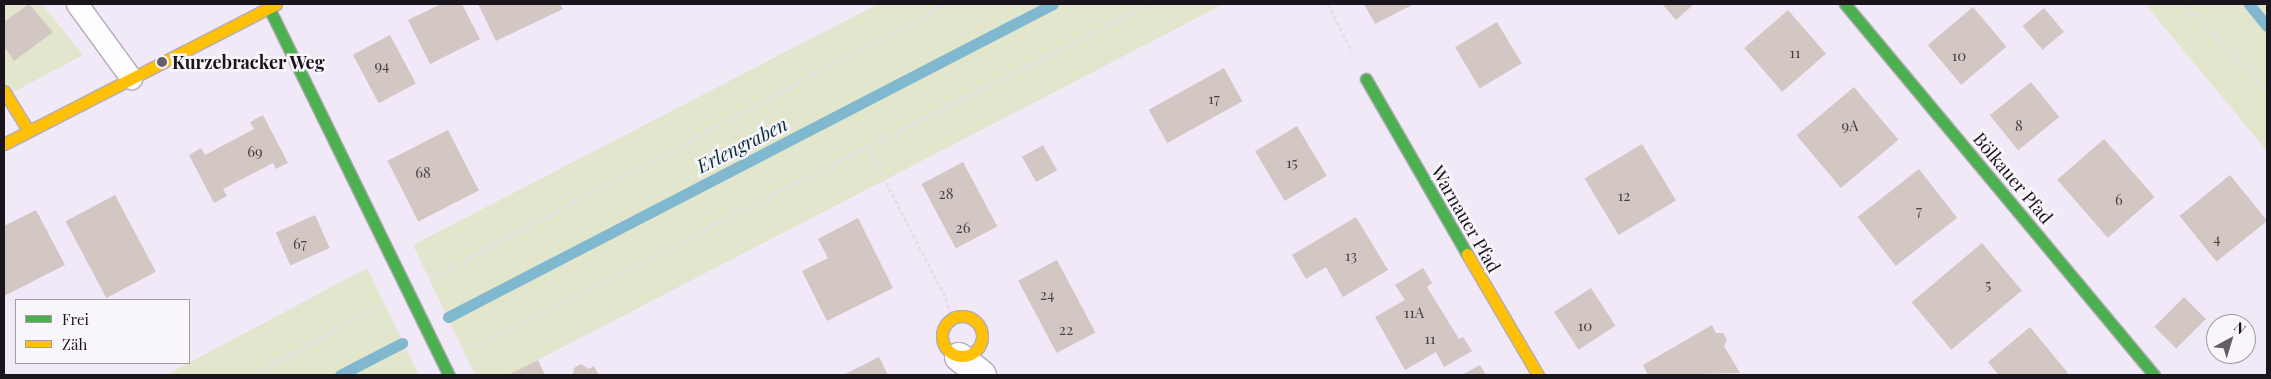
<!DOCTYPE html>
<meta charset="utf-8">
<style>
body{margin:0}
#map{position:relative;width:2271px;height:379px;overflow:hidden;background:#f2e9f8;font-family:"Playfair Display",serif}
div>[style]{position:absolute}
[style*='--x']{left:calc(var(--x)*1px);top:calc(var(--y)*1px);width:calc(var(--w)*1px);rotate:calc(var(--a)*1deg)}
.green>*{inset:0;background:#e1e6cd}
.stream>*{height:11px;margin:-5.5px;padding:0 5.5px;transform-origin:5.5px;border-radius:5.5px;background:#80b8cf}
.building>*{inset:0;background:#d3c7c3;transform-origin:0 0}
.path>*{height:3px;margin-top:-1.5px;transform-origin:0;background:repeating-linear-gradient(90deg,#e2e0e4 0 4px,transparent 0 6.5px)}
.roads{filter:drop-shadow(1px 0 #b3acb7) drop-shadow(-1px 0 #b3acb7) drop-shadow(0 1px #b3acb7) drop-shadow(0 -1px #b3acb7)}
.lane>*{height:21px;margin:-10.5px;padding:0 10.5px;transform-origin:10.5px;border-radius:10.5px;background:#fdfcfe}
.street>*{height:28px;margin:-14px;padding:0 14px;transform-origin:14px;border-radius:14px;background:#fdfcfe}
.fast>*{height:11px;margin:-5.5px;padding:0 5.5px;transform-origin:5.5px;border-radius:5.5px;background:#4caf50}
.slow>*{height:11px;margin:-5.5px;padding:0 5.5px;transform-origin:5.5px;border-radius:5.5px;background:#ffc107}
.slow>.ring{margin:-5.5px;padding:0;box-sizing:content-box;background:none;border:11px solid #ffc107;border-radius:50%}
.dots>*{width:14px;height:14px;translate:-50% -50%;box-sizing:border-box;border:2px solid #f9f6fb;border-radius:50%}
span{translate:-50% -50%;white-space:nowrap;text-align:center;line-height:1.15;-webkit-text-stroke:5px #f9f6fb;paint-order:stroke}
.number-label{font-size:15px;color:#484146}
.number-label span{-webkit-text-stroke-width:0}
.poi-label{font-size:18px;color:#1a141d;font-weight:700}
.left{translate:0 -50%;text-align:left}
.street-label{font-size:18px;color:#1a141d}
.water-label{font-size:19px;color:#062f3b;font-style:italic}
.frame{position:absolute;inset:0;border:5px solid #1a141d;pointer-events:none}
.legend{position:absolute;left:15px;top:299px;width:175px;height:65px;box-sizing:border-box;background:#f9f6fb;border:1px solid #a09ca2;margin:0;padding:6px 9px;list-style:none;font-size:15px;color:#1a141d}
.legend li{display:flex;align-items:center;gap:10px;height:25px}
.legend b{width:25px;border:1px solid #a09ca2}
.north{position:absolute;left:2206px;top:314px;width:50px;height:50px;box-sizing:border-box;background:#f9f6fb;border:1px solid #a09ca2;border-radius:50%;rotate:39deg;font-size:14px;font-weight:700;line-height:20px;text-align:center;color:#1a141d}
.north::after{content:'';display:block;margin:auto;width:18px;height:22px;background:#665f6a;clip-path:polygon(50% 0,100% 100%,50% 72%,0 100%)}
</style>
<div id="map">
<div class="green">
<i style="clip-path:polygon(4px 4px,42px 4px,83px 55px,4px 97px)"></i>
<i style="clip-path:polygon(878px 4px,1224px 4px,509px 375px,475px 375px,413px 245px)"></i>
<i style="clip-path:polygon(2145px 4px,2267px 4px,2267px 151px)"></i>
<i style="clip-path:polygon(367px 268px,419px 375px,166px 375px)"></i>
</div>
<div class="stream">
<i style="--x:2249;--y:4;--w:28;--a:51"></i>
<i style="--x:448;--y:317;--w:681;--a:-27.36"></i>
<i style="--x:340;--y:375;--w:70;--a:-27.3"></i>
</div>
<div class="building">
<i style="clip-path:polygon(29px 4px,53px 32px,14px 61px,4px 46px,4px 22px)"></i>
<i style="clip-path:polygon(441px 4px,462px 4px,480px 39px,430px 64px,408px 20px)"></i>
<i style="clip-path:polygon(478px 4px,560px 4px,563px 9px,496px 41px)"></i>
<i style="clip-path:polygon(1364px 4px,1414px 4px,1375px 24px)"></i>
<i style="clip-path:polygon(1662px 4px,1694px 4px,1676px 20px)"></i>
<i style="left:1973px;top:7px;width:52px;height:59px;rotate:50deg"></i>
<i style="left:2044px;top:8px;width:31px;height:28px;rotate:50deg"></i>
<i style="left:1788px;top:10px;width:58px;height:58px;rotate:49deg"></i>
<i style="left:1497px;top:22px;width:48px;height:49px;rotate:59deg"></i>
<i style="left:390px;top:35px;width:55px;height:42px;rotate:62deg"></i>
<i style="left:1224px;top:68px;width:38px;height:86px;rotate:61deg"></i>
<i style="left:2031px;top:82px;width:45px;height:53px;rotate:51deg"></i>
<i style="left:1854px;top:87px;width:69px;height:75px;rotate:50deg"></i>
<i style="clip-path:polygon(263px 115px,288px 163px,276px 169px,273px 163px,223px 189px,227px 196px,214px 203px,189px 155px,201px 148px,205px 155px,254px 129px,250px 122px)"></i>
<i style="left:1297px;top:126px;width:58px;height:49px;rotate:59deg"></i>
<i style="left:448px;top:130px;width:68px;height:68px;rotate:63deg"></i>
<i style="left:2104px;top:139px;width:77px;height:62px;rotate:49deg"></i>
<i style="left:1642px;top:144px;width:66px;height:67px;rotate:59deg"></i>
<i style="left:1043px;top:145px;width:29px;height:24px;rotate:61deg"></i>
<i style="left:963px;top:162px;width:73px;height:47px;rotate:62deg"></i>
<i style="left:1919px;top:169px;width:62px;height:78px;rotate:52deg"></i>
<i style="left:2230px;top:175px;width:59px;height:65px;rotate:51deg"></i>
<i style="left:115px;top:195px;width:87px;height:56px;rotate:62deg"></i>
<i style="clip-path:polygon(36px 210px,65px 265px,4px 296px,4px 226px)"></i>
<i style="left:315px;top:215px;width:36px;height:43px;rotate:66deg"></i>
<i style="clip-path:polygon(1356px 217px,1388px 270px,1343px 297px,1326px 267px,1306px 279px,1292px 255px)"></i>
<i style="clip-path:polygon(858px 218px,893px 288px,827px 321px,802px 271px,828px 258px,818px 239px)"></i>
<i style="left:1982px;top:243px;width:62px;height:92px;rotate:50deg"></i>
<i style="left:1057px;top:260px;width:82px;height:44px;rotate:62deg"></i>
<i style="clip-path:polygon(1423px 268px,1432px 283px,1427px 287px,1459px 339px,1463px 337px,1472px 351px,1444px 367px,1436px 352px,1405px 370px,1375px 317px,1405px 300px,1395px 285px)"></i>
<i style="left:1591px;top:288px;width:45px;height:44px;rotate:57deg"></i>
<i style="left:2184px;top:297px;width:31px;height:42px;rotate:45deg"></i>
<i style="clip-path:polygon(1712px 325px,1716px 333px,1723px 333px,1727px 340px,1724px 346px,1740px 373px,1648px 375px,1643px 365px)"></i>
<i style="clip-path:polygon(2030px 327px,2068px 373px,2065px 375px,1999px 375px,1988px 362px)"></i>
<i style="clip-path:polygon(879px 357px,888px 375px,843px 375px)"></i>
<i style="clip-path:polygon(538px 360px,545px 375px,508px 375px)"></i>
<i style="clip-path:polygon(581px 364px,589px 369px,594px 366px,599px 375px,573px 375px,574px 368px)"></i>
<i style="clip-path:polygon(1480px 365px,1486px 375px,1462px 375px)"></i>
</div>
<div class="path">
<i style="--x:1328;--y:4;--w:53;--a:62.9"></i>
<i style="--x:2184;--y:4;--w:120;--a:46"></i>
<i style="--x:868;--y:148;--w:162;--a:62.5"></i>
<i style="--x:943;--y:292;--w:28;--a:69"></i>
<i style="--x:435;--y:276;--w:579;--a:-28.03"></i>
<i style="--x:472;--y:347;--w:760;--a:-26.83"></i>
<i style="--x:253;--y:375;--w:144;--a:-28.7"></i>
</div>
<div class="roads">
<div class="lane">
<i style="--x:77;--y:4;--w:92;--a:53.9"></i>
</div>
<div class="street">
<i style="--x:959;--y:357;--w:29;--a:38"></i>
</div>
<div class="fast">
<i style="--x:1845;--y:4;--w:483;--a:50.2"></i>
<i style="--x:269;--y:8;--w:409;--a:63.9"></i>
<i style="--x:1366;--y:79;--w:202;--a:60"></i>
</div>
<div class="slow">
<i style="--x:4;--y:91;--w:46;--a:58.4"></i>
<i style="--x:4;--y:144;--w:306;--a:-27.2"></i>
<i style="--x:1467;--y:254;--w:140;--a:59.6"></i>
<i class="ring" style="left:942px;top:316px;width:29px;height:29px"></i>
</div>
</div>
<div class="dots">
<i style="left:162px;top:62px;background:#665f6a"></i>
</div>
<div class="number-label">
<span style="left:1795px;top:53px">11</span>
<span style="left:1959px;top:56px">10</span>
<span style="left:382px;top:66px">94</span>
<span style="left:1214px;top:99px">17</span>
<span style="left:1850px;top:126px">9A</span>
<span style="left:2019px;top:126px">8</span>
<span style="left:255px;top:152px">69</span>
<span style="left:1292px;top:163px">15</span>
<span style="left:423px;top:173px">68</span>
<span style="left:946px;top:194px">28</span>
<span style="left:1624px;top:196px">12</span>
<span style="left:2119px;top:200px">6</span>
<span style="left:1919px;top:211px">7</span>
<span style="left:963px;top:228px">26</span>
<span style="left:2217px;top:239px">4</span>
<span style="left:300px;top:244px">67</span>
<span style="left:1351px;top:256px">13</span>
<span style="left:1988px;top:285px">5</span>
<span style="left:1047px;top:295px">24</span>
<span style="left:1414px;top:313px">11A</span>
<span style="left:1585px;top:326px">10</span>
<span style="left:1066px;top:330px">22</span>
<span style="left:1430px;top:339px">11</span>
</div>
<div class="poi-label">
<span class="left" style="left:172px;top:62px">Kurzebracker Weg</span>
</div>
<div class="street-label">
<span style="left:2013px;top:178px;rotate:50deg">Bölkauer Pfad</span>
<span style="left:1466px;top:219px;rotate:60deg">Warnauer Pfad</span>
</div>
<div class="water-label">
<span style="left:742px;top:145px;rotate:-27deg">Erlengraben</span>
</div>
<div class="frame"></div>
<ul class="legend">
<li><b style="height:6px;background:#4caf50"></b>Frei</li>
<li><b style="height:6px;background:#ffc107"></b>Zäh</li>
</ul>
<div class="north">N</div>
</div>
